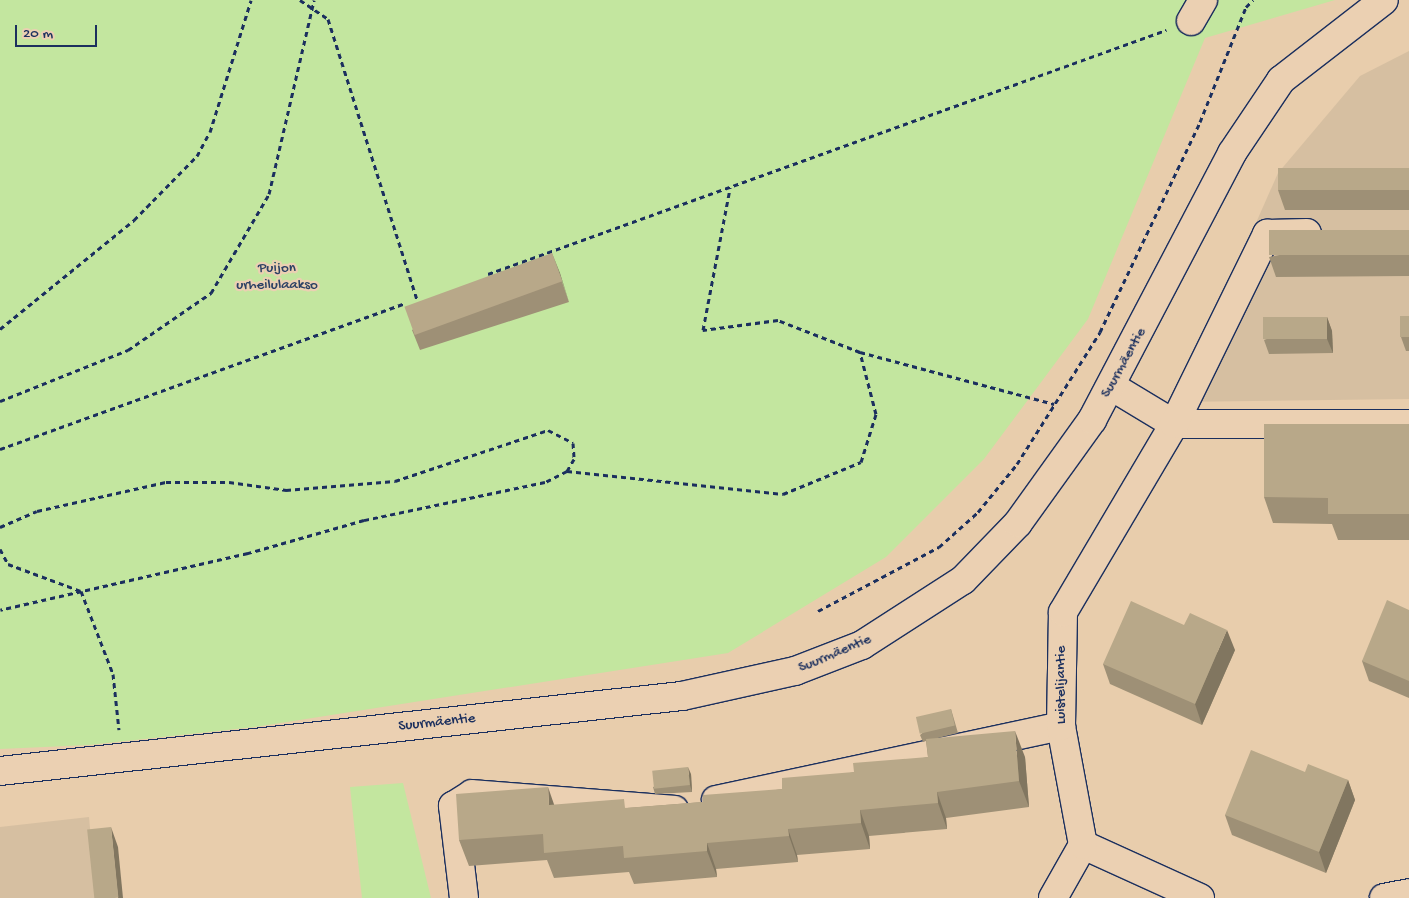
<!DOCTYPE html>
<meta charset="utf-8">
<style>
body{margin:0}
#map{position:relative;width:1409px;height:898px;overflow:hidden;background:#e8cdac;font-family:"Gochi Hand",sans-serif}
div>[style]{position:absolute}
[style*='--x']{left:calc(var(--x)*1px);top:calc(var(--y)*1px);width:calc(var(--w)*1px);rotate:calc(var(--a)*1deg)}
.built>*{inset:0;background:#d6bfa1}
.green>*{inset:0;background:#c3e69f}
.path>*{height:3px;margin-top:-1.5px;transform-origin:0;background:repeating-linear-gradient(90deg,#1b2f5e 0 5px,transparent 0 9px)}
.roads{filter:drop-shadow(1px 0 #1b2f5e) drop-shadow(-1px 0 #1b2f5e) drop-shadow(0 1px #1b2f5e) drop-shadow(0 -1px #1b2f5e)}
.minor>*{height:28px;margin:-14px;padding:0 14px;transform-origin:14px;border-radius:14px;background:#ebd0b2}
.major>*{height:28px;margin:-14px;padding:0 14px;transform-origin:14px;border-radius:14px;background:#ebd0b2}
.wall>*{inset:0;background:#9e9076}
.shaded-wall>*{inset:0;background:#817660}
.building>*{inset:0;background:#b8a889;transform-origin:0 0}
span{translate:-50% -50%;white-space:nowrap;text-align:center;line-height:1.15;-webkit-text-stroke:4.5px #ebd0b2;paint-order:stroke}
.park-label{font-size:15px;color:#2c4164}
.street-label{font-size:15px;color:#1b2f5e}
.scale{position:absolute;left:15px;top:25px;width:82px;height:22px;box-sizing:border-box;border:2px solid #1b2f5e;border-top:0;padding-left:6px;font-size:15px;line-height:18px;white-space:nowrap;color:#1b2f5e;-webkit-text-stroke:4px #ebd0b2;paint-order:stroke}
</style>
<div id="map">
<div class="built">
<i style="clip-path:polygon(1409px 51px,1409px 399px,1177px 402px,1278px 173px,1360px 76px)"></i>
<i style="clip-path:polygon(89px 817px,96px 898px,0 898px,0 827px)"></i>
</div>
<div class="green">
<i style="clip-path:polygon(0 0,1335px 0,1205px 38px,1088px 319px,984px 459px,886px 557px,728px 653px,255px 727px,89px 745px,0 749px)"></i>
<i style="clip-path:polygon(403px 783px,431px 898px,362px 898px,350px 787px)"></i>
</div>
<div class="path">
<i style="--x:300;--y:0;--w:34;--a:34"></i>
<i style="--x:328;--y:19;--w:294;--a:72.4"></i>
<i style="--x:488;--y:274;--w:721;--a:-19.79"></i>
<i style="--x:0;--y:329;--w:173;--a:-39.1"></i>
<i style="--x:134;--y:220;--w:90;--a:-45.5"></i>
<i style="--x:197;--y:156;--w:27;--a:-62"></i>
<i style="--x:210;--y:132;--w:138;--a:-72.7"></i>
<i style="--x:860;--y:352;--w:201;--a:15"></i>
<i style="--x:0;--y:401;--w:138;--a:-21.7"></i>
<i style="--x:128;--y:350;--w:101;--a:-34.5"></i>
<i style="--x:211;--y:293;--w:115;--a:-59.6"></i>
<i style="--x:269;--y:194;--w:199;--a:-76.9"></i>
<i style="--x:0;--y:449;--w:431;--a:-19.8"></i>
<i style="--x:567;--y:471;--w:217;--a:6.1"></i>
<i style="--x:783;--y:494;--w:84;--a:-22.3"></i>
<i style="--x:861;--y:462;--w:50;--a:-72.6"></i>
<i style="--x:876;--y:414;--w:64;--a:-104.5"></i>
<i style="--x:860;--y:352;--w:88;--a:-158.7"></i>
<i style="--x:778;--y:320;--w:76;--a:172.4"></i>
<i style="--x:703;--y:330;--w:145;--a:-79.2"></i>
<i style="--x:0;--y:527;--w:40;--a:-23.4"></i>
<i style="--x:37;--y:511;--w:132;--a:-12.7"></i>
<i style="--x:166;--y:482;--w:63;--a:0"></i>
<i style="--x:229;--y:482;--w:58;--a:8"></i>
<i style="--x:286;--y:490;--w:109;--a:-4.7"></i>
<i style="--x:395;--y:481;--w:161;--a:-18.4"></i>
<i style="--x:548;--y:430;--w:28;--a:27"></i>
<i style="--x:573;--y:443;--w:16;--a:86"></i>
<i style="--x:574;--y:459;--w:14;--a:120"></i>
<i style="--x:567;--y:471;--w:25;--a:153"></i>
<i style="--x:545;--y:482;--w:185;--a:168.1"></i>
<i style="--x:364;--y:520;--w:121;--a:164.1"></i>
<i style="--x:248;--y:553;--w:254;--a:167.1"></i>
<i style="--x:0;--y:549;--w:17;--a:62"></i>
<i style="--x:8;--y:564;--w:78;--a:20.3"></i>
<i style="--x:81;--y:591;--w:89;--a:68.9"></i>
<i style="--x:113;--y:674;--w:56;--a:83.9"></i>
<i style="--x:818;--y:611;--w:137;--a:-27.9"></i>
<i style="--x:939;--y:547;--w:52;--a:-41.9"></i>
<i style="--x:978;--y:512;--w:62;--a:-50.9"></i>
<i style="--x:1017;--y:464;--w:156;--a:-57.8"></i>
<i style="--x:1100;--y:332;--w:233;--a:-64.5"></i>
<i style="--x:1200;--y:122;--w:124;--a:-68.2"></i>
<i style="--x:1246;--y:7;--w:10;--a:-45"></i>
</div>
<div class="roads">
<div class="minor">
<i style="--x:1191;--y:21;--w:24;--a:-60"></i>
<i style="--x:1111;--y:386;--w:74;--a:31.1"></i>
<i style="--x:1174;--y:424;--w:235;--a:0"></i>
<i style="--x:716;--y:800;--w:353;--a:-12.1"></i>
<i style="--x:464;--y:898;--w:93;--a:-96.8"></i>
<i style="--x:453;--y:806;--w:22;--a:-32"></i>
<i style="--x:472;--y:794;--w:203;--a:4.5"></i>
<i style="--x:1053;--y:898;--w:61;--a:-60.5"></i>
<i style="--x:1200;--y:898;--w:128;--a:-155.6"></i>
<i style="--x:1083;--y:845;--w:121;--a:-100.5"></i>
<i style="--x:1061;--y:726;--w:114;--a:-89"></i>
<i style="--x:1063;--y:612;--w:218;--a:-59.4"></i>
<i style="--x:1174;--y:424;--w:212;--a:-63.9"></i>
<i style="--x:1267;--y:234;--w:40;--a:-1.4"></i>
<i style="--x:1384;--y:898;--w:25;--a:-11"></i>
</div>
<div class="major">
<i style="--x:0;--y:771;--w:686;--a:-6.28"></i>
<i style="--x:682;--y:696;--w:116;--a:-12.5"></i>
<i style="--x:795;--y:671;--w:72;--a:-21.2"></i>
<i style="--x:862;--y:645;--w:120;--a:-32.8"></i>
<i style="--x:963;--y:580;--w:79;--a:-46"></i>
<i style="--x:1018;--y:523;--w:127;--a:-54.3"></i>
<i style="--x:1092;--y:420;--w:301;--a:-62.3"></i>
<i style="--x:1232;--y:153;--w:88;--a:-56.1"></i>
<i style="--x:1281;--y:80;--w:130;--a:-37.8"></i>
</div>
</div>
<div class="wall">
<i style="clip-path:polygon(1409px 168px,1409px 210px,1285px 210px,1278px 190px)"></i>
<i style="clip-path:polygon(1409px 230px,1409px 276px,1276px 277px,1269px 257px)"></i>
<i style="clip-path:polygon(552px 253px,569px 302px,420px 350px,412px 330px)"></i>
<i style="clip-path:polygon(1409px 316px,1409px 351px,1406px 351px,1401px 337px)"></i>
<i style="clip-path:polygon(1327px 317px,1332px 331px,1333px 353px,1269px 354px,1264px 340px)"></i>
<i style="clip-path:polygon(1409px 424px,1409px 540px,1338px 540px,1332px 524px,1273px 523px,1264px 497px)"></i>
<i style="clip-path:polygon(1409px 610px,1409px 698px,1369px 681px,1362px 661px)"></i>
<i style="clip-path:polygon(1235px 650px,1202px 725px,1110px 684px,1103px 664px)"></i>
<i style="clip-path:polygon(951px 709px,958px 733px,938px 738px,1025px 757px,1029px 807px,946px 818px,947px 829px,869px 836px,870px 849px,797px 855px,798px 862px,716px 869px,717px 877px,634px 884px,629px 872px,554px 878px,547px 860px,469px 866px,459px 840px,554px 805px,627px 808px,703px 802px,782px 789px,854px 772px,928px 757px,926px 741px,923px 742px,920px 735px)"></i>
<i style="clip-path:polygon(1305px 772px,1348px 780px,1355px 800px,1326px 873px,1232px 835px,1225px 815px)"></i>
<i style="clip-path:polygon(691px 774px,692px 792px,655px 794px,653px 787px)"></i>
</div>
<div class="shaded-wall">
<i style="clip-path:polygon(552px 253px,560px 273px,569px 302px,562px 281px)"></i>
<i style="clip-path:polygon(1327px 317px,1332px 331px,1333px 353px,1327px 339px)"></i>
<i style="clip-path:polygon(1227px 630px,1235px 650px,1202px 725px,1195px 704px)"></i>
<i style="clip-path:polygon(1015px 731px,1025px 757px,1029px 807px,1019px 781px)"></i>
<i style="clip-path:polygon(688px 767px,691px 774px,692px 792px,690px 785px)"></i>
<i style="clip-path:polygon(1348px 780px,1355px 800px,1326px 873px,1319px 852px)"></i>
<i style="clip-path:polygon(548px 787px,557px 813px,549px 805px)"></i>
<i style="clip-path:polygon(937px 792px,946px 818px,947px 829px,938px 803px)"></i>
<i style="clip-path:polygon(860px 810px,869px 836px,870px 849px,861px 823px)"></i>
<i style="clip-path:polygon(111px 827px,118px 847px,123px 898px,118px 898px)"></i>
<i style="clip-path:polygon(788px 829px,797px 855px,798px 862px,789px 836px)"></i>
<i style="clip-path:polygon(707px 843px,716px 869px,717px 877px,707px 851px)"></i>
</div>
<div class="building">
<i style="left:1409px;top:168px;width:22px;height:131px;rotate:90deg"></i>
<i style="left:1409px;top:230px;width:25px;height:140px;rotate:90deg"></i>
<i style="left:552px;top:253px;width:30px;height:157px;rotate:70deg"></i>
<i style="left:1400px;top:316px;width:9px;height:21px"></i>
<i style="left:1327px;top:317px;width:22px;height:64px;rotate:90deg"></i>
<i style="clip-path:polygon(1264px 424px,1409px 424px,1409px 514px,1328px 514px,1328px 498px,1264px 497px)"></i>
<i style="clip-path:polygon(1387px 600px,1409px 610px,1409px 681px,1362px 661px)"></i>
<i style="clip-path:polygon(1131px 601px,1184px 625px,1190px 613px,1227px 630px,1195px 704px,1103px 664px)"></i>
<i style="left:951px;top:709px;width:17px;height:36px;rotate:77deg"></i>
<i style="clip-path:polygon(1015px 731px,1019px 781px,937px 792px,938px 803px,860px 810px,861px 823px,788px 829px,789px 836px,707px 843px,707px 851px,624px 858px,623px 846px,544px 853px,543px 834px,459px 840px,456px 794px,548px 787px,549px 805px,624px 799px,625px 808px,703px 802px,703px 795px,782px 789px,782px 778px,854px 772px,853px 763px,928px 757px,926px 739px)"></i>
<i style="clip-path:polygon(1251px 750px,1305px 772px,1308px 764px,1348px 780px,1319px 852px,1225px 815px)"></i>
<i style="left:688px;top:767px;width:18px;height:36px;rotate:84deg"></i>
<i style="left:111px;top:827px;width:71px;height:24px;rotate:84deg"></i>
</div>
<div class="park-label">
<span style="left:277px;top:277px">Puijon<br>urheilulaakso</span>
</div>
<div class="street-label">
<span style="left:1124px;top:363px;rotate:-61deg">Suurmäentie</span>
<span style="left:835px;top:654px;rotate:-23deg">Suurmäentie</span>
<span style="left:1062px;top:685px;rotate:-90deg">Luistelijantie</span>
<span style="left:437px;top:723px;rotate:-6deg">Suurmäentie</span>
</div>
<div class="scale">20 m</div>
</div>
